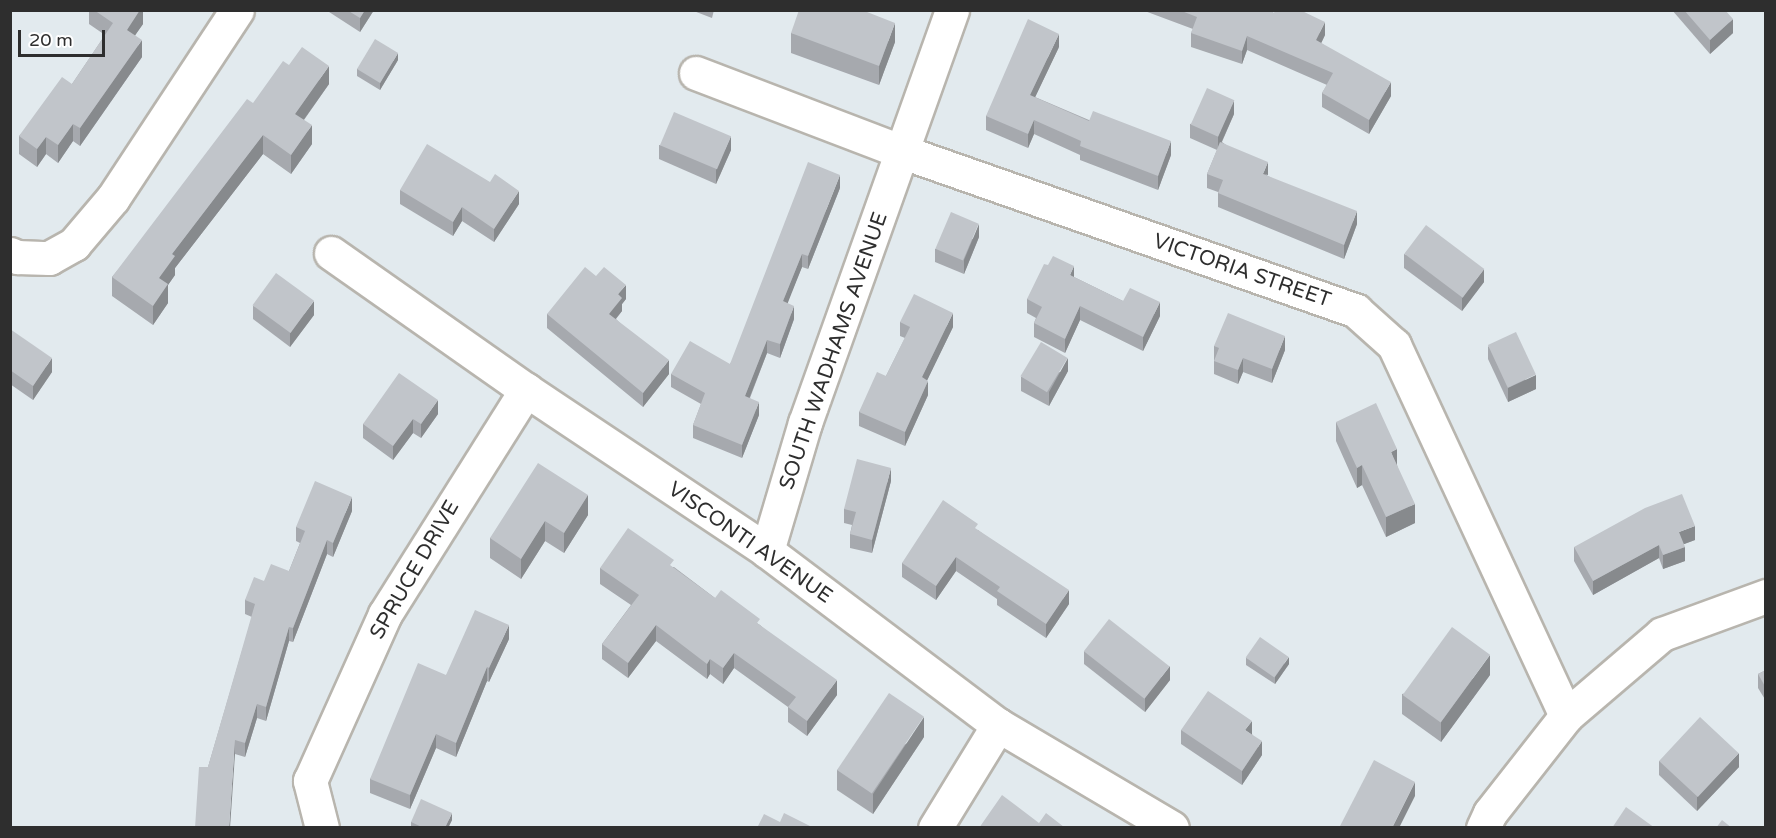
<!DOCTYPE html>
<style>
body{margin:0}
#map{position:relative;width:1776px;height:838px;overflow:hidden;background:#e2eaee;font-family:"Varela Round",sans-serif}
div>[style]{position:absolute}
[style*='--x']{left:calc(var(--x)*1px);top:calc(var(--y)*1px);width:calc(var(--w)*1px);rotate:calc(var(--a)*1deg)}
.roads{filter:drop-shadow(2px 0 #b8b5ae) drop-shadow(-2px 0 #b8b5ae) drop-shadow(0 2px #b8b5ae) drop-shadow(0 -2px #b8b5ae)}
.street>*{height:33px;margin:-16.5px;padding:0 16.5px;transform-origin:16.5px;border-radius:16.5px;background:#fff}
.wall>*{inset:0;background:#a6a9ae}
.shaded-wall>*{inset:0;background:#878a8d}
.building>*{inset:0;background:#c1c5ca;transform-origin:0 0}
span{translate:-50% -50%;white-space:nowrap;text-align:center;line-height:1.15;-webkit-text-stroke:6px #fff;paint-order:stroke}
.street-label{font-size:21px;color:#2e2e2e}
.frame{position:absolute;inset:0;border:12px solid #2e2e2e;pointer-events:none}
.scale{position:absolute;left:18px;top:30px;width:87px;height:27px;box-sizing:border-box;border:3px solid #2e2e2e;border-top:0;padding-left:8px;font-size:18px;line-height:21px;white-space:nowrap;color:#2e2e2e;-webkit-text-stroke:4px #fff;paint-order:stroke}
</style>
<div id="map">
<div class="roads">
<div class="street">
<i style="--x:696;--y:73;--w:222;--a:20.9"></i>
<i style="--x:903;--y:152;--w:480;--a:19.3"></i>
<i style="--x:1356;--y:311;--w:51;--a:41.8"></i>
<i style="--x:1394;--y:345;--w:409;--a:65.1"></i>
<i style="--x:331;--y:253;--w:238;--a:35.1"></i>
<i style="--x:526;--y:390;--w:290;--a:33.7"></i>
<i style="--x:767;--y:551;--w:289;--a:37"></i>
<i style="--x:998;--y:725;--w:202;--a:30.6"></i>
<i style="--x:10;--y:254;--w:8;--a:23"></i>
<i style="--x:17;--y:257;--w:32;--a:2"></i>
<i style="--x:49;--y:258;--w:29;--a:-29"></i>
<i style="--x:74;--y:244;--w:60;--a:-49.7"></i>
<i style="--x:113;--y:198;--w:225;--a:-56.6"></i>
<i style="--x:767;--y:551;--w:134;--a:-73.5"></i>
<i style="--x:805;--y:423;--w:438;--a:-70.4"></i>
<i style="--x:322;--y:828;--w:49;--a:-104.3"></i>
<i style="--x:310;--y:781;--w:183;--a:-65.8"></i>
<i style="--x:385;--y:614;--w:265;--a:-57.8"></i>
<i style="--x:935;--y:828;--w:121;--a:-58.5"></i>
<i style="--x:1483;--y:828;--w:17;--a:-65"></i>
<i style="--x:1490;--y:813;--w:123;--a:-51.9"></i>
<i style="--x:1566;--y:716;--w:126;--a:-40.5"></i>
<i style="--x:1662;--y:634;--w:111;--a:-20.1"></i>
</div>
</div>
<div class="wall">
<i style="clip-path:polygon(89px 10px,143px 10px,143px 24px,135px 35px,142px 57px,80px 146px,73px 141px,58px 163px,46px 154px,37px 167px,19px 154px,19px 136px,72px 84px,105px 35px,89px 24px)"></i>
<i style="clip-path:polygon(326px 10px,374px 10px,360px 32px)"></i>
<i style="clip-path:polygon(691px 10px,714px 10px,712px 18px)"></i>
<i style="clip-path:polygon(1142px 10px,1267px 10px,1325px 35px,1321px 43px,1391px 96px,1369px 134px,1322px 107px,1322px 93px,1327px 85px,1247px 50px,1242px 64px,1191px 47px,1191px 33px,1193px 29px)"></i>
<i style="clip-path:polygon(1672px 10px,1725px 10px,1733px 33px,1710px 54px)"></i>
<i style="clip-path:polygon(791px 33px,895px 42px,879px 85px,791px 53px)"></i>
<i style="clip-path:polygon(1059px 47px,1035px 97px,1171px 155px,1158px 190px,1080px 160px,1080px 155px,1034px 134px,1028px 148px,986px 130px,986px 116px)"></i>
<i style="clip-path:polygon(398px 60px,380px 90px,357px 76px,357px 69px)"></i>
<i style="clip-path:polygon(289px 65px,329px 84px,304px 120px,312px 144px,291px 174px,263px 154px,175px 268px,175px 275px,168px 285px,168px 303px,153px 325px,112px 296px,112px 277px)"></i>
<i style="clip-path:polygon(1234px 114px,1222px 142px,1268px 176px,1357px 224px,1344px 259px,1218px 207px,1218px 192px,1207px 188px,1207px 174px,1217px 150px,1190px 138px,1190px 124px)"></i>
<i style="clip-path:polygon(659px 145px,731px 150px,716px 184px,659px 159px)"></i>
<i style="clip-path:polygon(840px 188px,808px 269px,802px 267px,787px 303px,794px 319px,780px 358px,767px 353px,750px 398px,759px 415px,742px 458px,693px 438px,693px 425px,701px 404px,671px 387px,671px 374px,730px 364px)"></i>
<i style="clip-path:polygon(400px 190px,519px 204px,494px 242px,462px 221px,453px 236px,400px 204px)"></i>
<i style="clip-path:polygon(979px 237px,964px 274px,935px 262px,935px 249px)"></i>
<i style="clip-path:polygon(1404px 254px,1484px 282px,1462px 311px,1404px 268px)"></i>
<i style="clip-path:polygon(1074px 277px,1123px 301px,1160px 316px,1143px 351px,1080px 320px,1065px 353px,1034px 337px,1034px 323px,1036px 318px,1027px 313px,1027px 299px)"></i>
<i style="clip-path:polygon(626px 299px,622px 304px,622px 311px,616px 319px,669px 374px,643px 407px,547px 328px,547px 314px)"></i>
<i style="clip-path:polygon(253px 306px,314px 315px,290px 347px,253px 319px)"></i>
<i style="clip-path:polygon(900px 322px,953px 327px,927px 380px,928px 395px,905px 446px,859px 426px,859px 412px,886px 376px,905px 338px,900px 336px)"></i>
<i style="clip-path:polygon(10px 329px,52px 372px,33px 400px,10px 384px)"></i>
<i style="clip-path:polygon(1214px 346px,1285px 350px,1272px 383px,1243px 372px,1238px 384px,1214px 374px)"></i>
<i style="clip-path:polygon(1488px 346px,1536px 389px,1508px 402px,1488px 359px)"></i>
<i style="clip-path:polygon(1068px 371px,1049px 406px,1021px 391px,1021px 377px)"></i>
<i style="clip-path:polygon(438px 414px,421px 438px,413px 433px,393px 460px,363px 438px,363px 424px)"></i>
<i style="clip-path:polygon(1336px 422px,1397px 465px,1415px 523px,1386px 537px,1362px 485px,1357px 488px,1336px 441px)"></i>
<i style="clip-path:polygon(891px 481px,872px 553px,850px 548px,850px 534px,852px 525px,844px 523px,844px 509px)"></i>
<i style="clip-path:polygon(588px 495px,588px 515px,564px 553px,545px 541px,521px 579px,490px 558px,490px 538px)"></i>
<i style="clip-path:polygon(352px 511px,333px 557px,327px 554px,293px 642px,289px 641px,266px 721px,257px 718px,245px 757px,235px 754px,208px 767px,252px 617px,245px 614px,245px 600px,264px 581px,289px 571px,300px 543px,296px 541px,296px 527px)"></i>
<i style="clip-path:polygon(978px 530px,1069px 604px,1046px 638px,997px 605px,997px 599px,956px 571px,936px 600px,902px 577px,902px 563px)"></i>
<i style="clip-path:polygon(1695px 540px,1684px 544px,1685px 561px,1663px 569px,1659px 558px,1593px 595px,1574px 561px,1574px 547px)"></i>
<i style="clip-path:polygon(674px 567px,715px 598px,760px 625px,837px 695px,807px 736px,788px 722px,788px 707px,734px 668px,723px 684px,710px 674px,707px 679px,656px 641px,628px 678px,602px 659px,602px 644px,631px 605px,600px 584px,600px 568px)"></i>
<i style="clip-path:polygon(509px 639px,489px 682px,487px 681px,456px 757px,436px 748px,410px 809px,370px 793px,370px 779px,446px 675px)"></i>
<i style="clip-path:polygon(1084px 651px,1170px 680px,1145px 712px,1084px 664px)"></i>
<i style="clip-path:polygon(1246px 658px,1289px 664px,1275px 684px,1246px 665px)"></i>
<i style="clip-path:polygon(1766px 670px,1766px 701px,1758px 688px,1758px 674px)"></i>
<i style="clip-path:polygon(1490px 675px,1441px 742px,1402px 714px,1402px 694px)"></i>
<i style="clip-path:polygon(1181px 730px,1252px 734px,1262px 755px,1242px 785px,1181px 744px)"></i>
<i style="clip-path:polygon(924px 737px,873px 814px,837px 790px,837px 770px)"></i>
<i style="clip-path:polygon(1659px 761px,1739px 767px,1697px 811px,1659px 775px)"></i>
<i style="clip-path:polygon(452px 820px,448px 828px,411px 828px,411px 822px)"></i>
</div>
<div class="shaded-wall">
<i style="clip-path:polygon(136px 10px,143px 10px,143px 24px,127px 47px,127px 30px)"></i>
<i style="clip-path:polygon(365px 10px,374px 10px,360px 32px,360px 18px)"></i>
<i style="clip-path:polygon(1733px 19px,1733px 33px,1710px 54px,1710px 40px)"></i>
<i style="clip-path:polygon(1325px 22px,1325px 35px,1316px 54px,1316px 40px)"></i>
<i style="clip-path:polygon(895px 23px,895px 42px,879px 85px,879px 66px)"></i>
<i style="clip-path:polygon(1059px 34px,1059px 47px,1030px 108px,1030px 95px)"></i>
<i style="clip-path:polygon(1247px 36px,1247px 50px,1242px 64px,1242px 51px)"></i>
<i style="clip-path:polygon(142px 40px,142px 57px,80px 146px,80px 128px)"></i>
<i style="clip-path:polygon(398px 53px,398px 60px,380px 90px,380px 83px)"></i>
<i style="clip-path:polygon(329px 66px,329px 84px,295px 132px,295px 114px)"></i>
<i style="clip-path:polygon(1391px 82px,1391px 96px,1369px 134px,1369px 120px)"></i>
<i style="clip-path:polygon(1234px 100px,1234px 114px,1218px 150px,1218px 136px)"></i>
<i style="clip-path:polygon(1034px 120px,1034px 134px,1028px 148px,1028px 134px)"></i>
<i style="clip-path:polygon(73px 124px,73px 141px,58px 163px,58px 145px)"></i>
<i style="clip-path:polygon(312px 125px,312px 144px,291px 174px,291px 155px)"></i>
<i style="clip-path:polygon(263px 135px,263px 154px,175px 268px,175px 275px,168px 285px,168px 303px,153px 325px,153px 306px,159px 278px,172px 254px)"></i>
<i style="clip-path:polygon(731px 136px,731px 150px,716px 184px,716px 170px)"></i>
<i style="clip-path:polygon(46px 137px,46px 154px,37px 167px,37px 149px)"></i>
<i style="clip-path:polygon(1171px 141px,1171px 155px,1158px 190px,1158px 176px)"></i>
<i style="clip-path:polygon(1268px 162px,1268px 175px,1263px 174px)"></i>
<i style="clip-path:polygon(840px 175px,840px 188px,808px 269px,808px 256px)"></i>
<i style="clip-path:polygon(519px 191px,519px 204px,494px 242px,494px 229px)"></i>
<i style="clip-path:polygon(462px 207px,462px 221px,453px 236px,453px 222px)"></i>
<i style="clip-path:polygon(1357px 211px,1357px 224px,1344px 259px,1344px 245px)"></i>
<i style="clip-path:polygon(979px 224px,979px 237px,964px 274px,964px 260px)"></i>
<i style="clip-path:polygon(802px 254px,802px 267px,783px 315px,783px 301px)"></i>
<i style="clip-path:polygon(1074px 266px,1074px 280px,1070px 275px)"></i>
<i style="clip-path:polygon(1484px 269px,1484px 282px,1462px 311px,1462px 298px)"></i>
<i style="clip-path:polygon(626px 285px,626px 299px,622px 304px,622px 311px,609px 327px,609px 314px,618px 294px)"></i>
<i style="clip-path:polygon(314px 301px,314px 315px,290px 347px,290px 333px)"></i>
<i style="clip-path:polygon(1160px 302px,1160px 316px,1143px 351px,1143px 337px)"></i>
<i style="clip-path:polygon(794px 306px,794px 319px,780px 358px,780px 344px)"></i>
<i style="clip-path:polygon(1080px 306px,1080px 320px,1065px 353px,1065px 339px)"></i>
<i style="clip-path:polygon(953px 313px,953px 327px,922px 391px,922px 377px)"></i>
<i style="clip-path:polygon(1285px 336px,1285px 350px,1272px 383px,1272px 369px)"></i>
<i style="clip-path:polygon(767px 340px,767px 353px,745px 409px,745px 396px)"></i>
<i style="clip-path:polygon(52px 358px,52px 372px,33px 400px,33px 386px)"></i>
<i style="clip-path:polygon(1068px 358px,1068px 371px,1049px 406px,1049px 392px)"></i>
<i style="clip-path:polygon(1243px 358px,1243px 372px,1238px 384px,1238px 370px)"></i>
<i style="clip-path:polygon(669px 360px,669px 374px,643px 407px,643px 393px)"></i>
<i style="clip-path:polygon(1536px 375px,1536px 389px,1508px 402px,1508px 388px)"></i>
<i style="clip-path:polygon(928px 381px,928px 395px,905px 446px,905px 432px)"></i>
<i style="clip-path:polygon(438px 400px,438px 414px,421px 438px,421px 424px)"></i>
<i style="clip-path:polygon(759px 402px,759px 415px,742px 458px,742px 445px)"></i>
<i style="clip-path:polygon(413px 419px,413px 433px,393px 460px,393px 446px)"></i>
<i style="clip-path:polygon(1397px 449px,1397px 469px,1391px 452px)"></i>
<i style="clip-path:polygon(1362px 465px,1362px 485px,1357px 488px,1357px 468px)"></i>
<i style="clip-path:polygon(891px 468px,891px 481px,872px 553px,872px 540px)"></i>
<i style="clip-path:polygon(588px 495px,588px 515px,564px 553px,564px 533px)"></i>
<i style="clip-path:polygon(352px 497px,352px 511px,333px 557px,333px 543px)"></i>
<i style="clip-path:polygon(1415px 504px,1415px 523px,1386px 537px,1386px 517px)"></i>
<i style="clip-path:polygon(545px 521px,545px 541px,521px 579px,521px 559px)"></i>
<i style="clip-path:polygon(1695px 526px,1695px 540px,1679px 546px,1679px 532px)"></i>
<i style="clip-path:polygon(327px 540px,327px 554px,293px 642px,293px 628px)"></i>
<i style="clip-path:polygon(1659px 545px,1659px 558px,1593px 595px,1593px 581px)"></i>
<i style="clip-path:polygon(1685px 547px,1685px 561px,1663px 569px,1663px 555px)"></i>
<i style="clip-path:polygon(956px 557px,956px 571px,936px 600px,936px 586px)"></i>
<i style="clip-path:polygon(1069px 590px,1069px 604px,1046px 638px,1046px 624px)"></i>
<i style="clip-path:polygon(509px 625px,509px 639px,489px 682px,489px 668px)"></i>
<i style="clip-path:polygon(656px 625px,656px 641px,628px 678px,628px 663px)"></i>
<i style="clip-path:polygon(289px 627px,289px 641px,266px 721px,266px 707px)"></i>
<i style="clip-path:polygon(734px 653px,734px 668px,723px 684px,723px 668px)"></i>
<i style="clip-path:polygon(1490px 655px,1490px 675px,1441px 742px,1441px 722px)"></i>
<i style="clip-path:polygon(1289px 657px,1289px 664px,1275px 684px,1275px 677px)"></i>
<i style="clip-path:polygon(710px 659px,710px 674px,707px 679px,707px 664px)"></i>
<i style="clip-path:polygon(1170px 666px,1170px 680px,1145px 712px,1145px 698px)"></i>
<i style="clip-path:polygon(487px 667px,487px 681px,456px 757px,456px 743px)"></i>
<i style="clip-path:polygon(837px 680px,837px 695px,807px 736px,807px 721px)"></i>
<i style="clip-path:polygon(257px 704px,257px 718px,245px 757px,245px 743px)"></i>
<i style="clip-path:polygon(924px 717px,924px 737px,873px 814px,873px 794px)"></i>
<i style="clip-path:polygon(1252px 721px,1252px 735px,1245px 730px)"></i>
<i style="clip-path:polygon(436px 734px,436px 748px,410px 809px,410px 795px)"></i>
<i style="clip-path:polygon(235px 740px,235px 754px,230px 828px,229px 828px)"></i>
<i style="clip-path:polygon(1262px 741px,1262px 755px,1242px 785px,1242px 771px)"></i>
<i style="clip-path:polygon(1739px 753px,1739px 767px,1697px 811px,1697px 797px)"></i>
<i style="clip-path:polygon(1415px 782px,1415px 796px,1399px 828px,1392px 828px)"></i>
<i style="clip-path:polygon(452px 813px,452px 820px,448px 828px,445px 828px)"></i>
</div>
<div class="building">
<i style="clip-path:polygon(94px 10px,140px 10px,127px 30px,142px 40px,80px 128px,73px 124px,58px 145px,46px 137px,37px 149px,19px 136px,62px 77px,72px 84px,113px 23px)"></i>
<i style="clip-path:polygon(347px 10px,365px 10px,360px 18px)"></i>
<i style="clip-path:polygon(799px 10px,862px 10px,895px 23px,879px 66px,791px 33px)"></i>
<i style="clip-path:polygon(1179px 10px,1267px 10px,1274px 13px,1275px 10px,1300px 10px,1325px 22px,1316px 40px,1391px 82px,1369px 120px,1322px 93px,1333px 73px,1247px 36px,1242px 51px,1191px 33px,1197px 17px)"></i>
<i style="clip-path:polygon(1684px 10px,1725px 10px,1733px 19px,1710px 40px)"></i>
<i style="clip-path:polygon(1028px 19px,1059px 34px,1030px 95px,1089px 121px,1093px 111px,1171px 141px,1158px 176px,1080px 146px,1081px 141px,1034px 120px,1028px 134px,986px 116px)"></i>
<i style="left:375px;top:39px;width:27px;height:35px;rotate:31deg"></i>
<i style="clip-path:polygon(302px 47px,329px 66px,295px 114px,312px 125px,291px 155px,263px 135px,172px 254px,175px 256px,159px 278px,168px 284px,153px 306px,112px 277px,247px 99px,253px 103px,283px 61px,289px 65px)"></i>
<i style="left:1207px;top:88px;width:30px;height:40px;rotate:24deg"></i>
<i style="left:674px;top:112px;width:62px;height:36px;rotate:23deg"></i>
<i style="clip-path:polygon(1220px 142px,1268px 162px,1263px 174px,1357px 211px,1344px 245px,1218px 193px,1223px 180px,1207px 174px)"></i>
<i style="clip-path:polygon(427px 144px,490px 182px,495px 174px,519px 191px,494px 229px,462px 207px,453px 222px,400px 190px)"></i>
<i style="clip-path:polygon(808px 162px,840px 175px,808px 256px,802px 254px,783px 301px,794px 306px,780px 344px,767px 340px,745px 396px,759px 402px,742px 445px,693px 425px,705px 393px,671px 374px,690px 341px,730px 364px)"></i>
<i style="left:951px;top:212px;width:30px;height:40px;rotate:23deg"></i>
<i style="left:1426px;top:225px;width:73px;height:36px;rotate:37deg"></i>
<i style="clip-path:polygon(1053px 256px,1074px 266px,1070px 275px,1123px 301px,1130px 288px,1160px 302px,1143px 337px,1080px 306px,1065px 339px,1034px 323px,1042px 307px,1027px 299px,1044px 264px,1048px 265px)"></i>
<i style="clip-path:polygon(585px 267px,596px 276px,604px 267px,626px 285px,618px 294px,622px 298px,609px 314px,669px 360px,643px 393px,547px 314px)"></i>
<i style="left:276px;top:273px;width:47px;height:40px;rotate:36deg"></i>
<i style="clip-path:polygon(914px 294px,953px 313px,922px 377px,928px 381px,905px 432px,859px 412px,877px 372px,886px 376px,910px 327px,900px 322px)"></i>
<i style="clip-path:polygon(1228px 313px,1285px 336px,1272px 369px,1243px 358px,1238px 370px,1214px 361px,1219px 348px,1214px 346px)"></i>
<i style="clip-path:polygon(10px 329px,52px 358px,33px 386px,10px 370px)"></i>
<i style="left:1516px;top:332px;width:47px;height:31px;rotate:65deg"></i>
<i style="left:1041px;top:342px;width:31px;height:40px;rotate:31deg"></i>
<i style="clip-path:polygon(399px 373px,438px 400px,421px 424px,413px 419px,393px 446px,363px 424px)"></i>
<i style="clip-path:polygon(1376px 403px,1397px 449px,1391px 452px,1415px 504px,1386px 517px,1362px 465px,1357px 468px,1336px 422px)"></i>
<i style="clip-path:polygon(857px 459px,891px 468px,872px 540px,850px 534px,856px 512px,844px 509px)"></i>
<i style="clip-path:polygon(538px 463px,588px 495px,564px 533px,545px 521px,521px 559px,490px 538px)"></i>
<i style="clip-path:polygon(315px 481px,352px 497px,333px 543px,327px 540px,293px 628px,289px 627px,266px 707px,257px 704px,245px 743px,235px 740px,229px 828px,195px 828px,199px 767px,208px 767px,255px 604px,245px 600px,254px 577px,264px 581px,271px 564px,289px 571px,305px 531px,296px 527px)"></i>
<i style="clip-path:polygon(1682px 494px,1695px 526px,1679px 532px,1685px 547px,1663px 555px,1659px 545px,1593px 581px,1574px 547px,1645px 508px)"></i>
<i style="clip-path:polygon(943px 500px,978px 524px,975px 528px,1069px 590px,1046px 624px,997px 591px,1000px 587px,956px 557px,936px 586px,902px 563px)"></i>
<i style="clip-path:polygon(628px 528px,674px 560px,670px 565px,715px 598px,721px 590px,760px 619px,757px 623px,837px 680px,807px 721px,788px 707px,796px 697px,734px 653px,723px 668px,710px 659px,707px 664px,656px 625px,628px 663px,602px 644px,639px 595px,600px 568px)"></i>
<i style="clip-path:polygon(475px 610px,509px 625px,489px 668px,487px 667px,456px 743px,436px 734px,410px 795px,370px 779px,418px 663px,446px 675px)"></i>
<i style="left:1109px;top:619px;width:77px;height:41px;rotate:38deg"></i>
<i style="left:1452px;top:627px;width:47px;height:84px;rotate:36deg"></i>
<i style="left:1260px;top:637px;width:35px;height:25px;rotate:35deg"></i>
<i style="clip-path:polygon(1766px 670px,1766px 688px,1758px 674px)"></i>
<i style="clip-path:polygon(1208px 691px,1252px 721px,1245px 730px,1262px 741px,1242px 771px,1181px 730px)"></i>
<i style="left:889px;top:693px;width:42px;height:93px;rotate:34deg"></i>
<i style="left:1700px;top:717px;width:53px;height:60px;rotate:43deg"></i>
<i style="clip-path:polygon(1374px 760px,1415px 782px,1392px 828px,1339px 828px)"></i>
<i style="clip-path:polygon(1002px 795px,1039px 823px,1046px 813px,1064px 827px,979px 828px)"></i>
<i style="clip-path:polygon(421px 799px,452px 813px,445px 828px,424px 828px,411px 822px)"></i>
<i style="clip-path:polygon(1626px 807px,1655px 828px,1612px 828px)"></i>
<i style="clip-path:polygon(784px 813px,814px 828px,757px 828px,764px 814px,780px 822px)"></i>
<i style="clip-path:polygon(1722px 820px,1732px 828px,1716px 828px)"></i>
</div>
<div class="street-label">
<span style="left:1242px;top:271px;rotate:19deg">VICTORIA STREET</span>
<span style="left:834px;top:351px;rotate:-71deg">SOUTH WADHAMS AVENUE</span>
<span style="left:750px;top:543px;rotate:35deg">VISCONTI AVENUE</span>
<span style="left:415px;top:570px;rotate:-60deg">SPRUCE DRIVE</span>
</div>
<div class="frame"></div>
<div class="scale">20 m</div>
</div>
